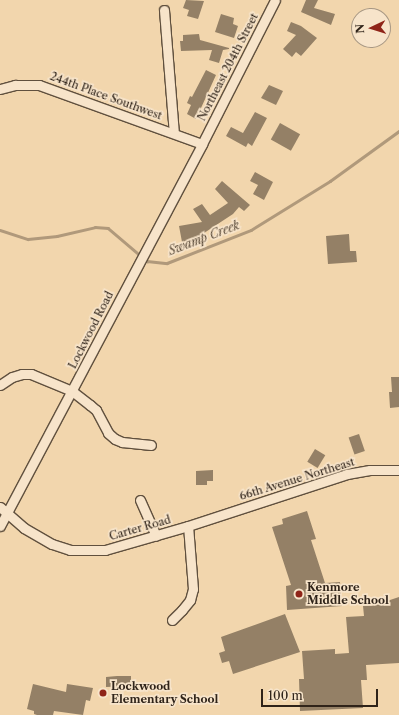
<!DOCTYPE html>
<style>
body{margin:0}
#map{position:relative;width:399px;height:715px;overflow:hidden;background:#f2d6ad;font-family:"Libre Caslon Text",serif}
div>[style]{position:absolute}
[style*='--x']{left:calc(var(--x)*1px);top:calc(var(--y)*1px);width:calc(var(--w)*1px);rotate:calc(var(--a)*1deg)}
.stream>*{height:2.5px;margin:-1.25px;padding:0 1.25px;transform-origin:1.25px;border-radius:1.25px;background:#b0997b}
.building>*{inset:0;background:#948066;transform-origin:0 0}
.roads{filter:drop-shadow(1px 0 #60503e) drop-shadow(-1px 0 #60503e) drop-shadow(0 1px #60503e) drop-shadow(0 -1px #60503e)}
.minor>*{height:9px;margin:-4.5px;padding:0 4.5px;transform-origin:4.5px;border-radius:4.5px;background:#f7e4ca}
.dots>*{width:11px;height:11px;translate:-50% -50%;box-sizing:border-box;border:2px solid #f7e4ca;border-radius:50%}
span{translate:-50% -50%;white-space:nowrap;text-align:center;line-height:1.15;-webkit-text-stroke:3.5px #f7e4ca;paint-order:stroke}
.street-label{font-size:11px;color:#2f2319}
.poi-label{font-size:11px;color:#2f2319;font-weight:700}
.left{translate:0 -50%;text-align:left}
.water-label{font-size:12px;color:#5c4c3b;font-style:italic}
.north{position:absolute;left:351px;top:8px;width:40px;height:40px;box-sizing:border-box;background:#f7e4ca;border:1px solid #a79783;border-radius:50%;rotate:266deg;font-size:11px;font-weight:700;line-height:16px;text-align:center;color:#2f2319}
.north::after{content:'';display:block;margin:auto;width:14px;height:18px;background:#8f2418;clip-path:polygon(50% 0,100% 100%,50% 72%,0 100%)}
.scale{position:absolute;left:261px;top:689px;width:117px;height:18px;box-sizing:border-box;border:2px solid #2f2319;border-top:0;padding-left:5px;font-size:12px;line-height:14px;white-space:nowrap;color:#2f2319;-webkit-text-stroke:3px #f7e4ca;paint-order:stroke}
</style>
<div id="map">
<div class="stream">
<i style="--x:0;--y:230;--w:29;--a:18"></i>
<i style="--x:28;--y:239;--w:29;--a:-6"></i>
<i style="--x:57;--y:236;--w:39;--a:-13"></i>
<i style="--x:95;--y:227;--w:13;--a:4"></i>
<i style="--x:108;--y:228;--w:43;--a:40.3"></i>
<i style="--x:144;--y:259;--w:4;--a:34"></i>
<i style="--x:147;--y:261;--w:20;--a:6"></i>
<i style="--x:167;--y:263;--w:90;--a:-21.4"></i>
<i style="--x:251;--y:230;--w:93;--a:-31.8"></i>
<i style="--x:330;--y:181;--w:85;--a:-35.9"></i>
</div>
<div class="building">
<i style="clip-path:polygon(186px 0,204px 1px,198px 19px,187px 16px,189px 10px,183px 8px)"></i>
<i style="clip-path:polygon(306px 0,318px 0,314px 8px,335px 14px,331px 25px,301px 12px)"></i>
<i style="clip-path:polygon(221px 14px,234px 18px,233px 24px,238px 26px,234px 38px,215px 32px)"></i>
<i style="clip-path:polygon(291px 22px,301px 26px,317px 38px,301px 56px,296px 52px,292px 57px,283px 49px,296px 35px,287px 31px)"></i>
<i style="clip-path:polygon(199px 34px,200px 40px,229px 48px,229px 49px,223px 50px,219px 63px,209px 60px,212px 50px,181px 51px,180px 41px,183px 41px,183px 35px)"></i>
<i style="clip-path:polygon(206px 70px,216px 75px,196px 119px,187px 114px,191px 105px,187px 103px,190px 96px,192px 97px)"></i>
<i style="clip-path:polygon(269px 85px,283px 91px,276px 105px,261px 98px)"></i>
<i style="clip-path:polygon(255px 112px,267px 118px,252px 146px,248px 143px,246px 147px,226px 136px,231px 127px,243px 133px)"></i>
<i style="left:280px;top:123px;width:23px;height:19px;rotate:29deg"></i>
<i style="clip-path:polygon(255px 172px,273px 182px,264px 200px,253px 194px,258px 185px,250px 181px)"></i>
<i style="clip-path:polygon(222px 181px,250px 205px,244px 211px,239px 207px,233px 214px,201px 235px,202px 239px,182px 242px,179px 226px,202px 222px,193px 209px,202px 204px,210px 215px,228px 203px,215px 189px)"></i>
<i style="clip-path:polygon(349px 234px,350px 251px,356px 251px,357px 262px,328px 264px,326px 236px)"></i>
<i style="clip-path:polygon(391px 377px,399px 377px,399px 407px,390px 408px,389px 392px,392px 392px)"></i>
<i style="left:359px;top:434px;width:18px;height:11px;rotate:71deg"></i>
<i style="left:315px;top:449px;width:12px;height:15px;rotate:31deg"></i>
<i style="clip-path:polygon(213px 470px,213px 481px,207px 481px,207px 485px,196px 485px,196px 471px)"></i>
<i style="clip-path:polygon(307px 511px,316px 539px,311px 540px,325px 583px,340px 582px,342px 606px,287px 610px,286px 586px,291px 585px,272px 527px,283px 524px,282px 519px)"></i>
<i style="clip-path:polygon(387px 597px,387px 601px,399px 597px,399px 663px,366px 665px,367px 680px,361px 680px,363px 708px,300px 711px,299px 679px,304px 679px,302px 651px,335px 649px,335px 654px,349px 653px,346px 617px,364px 616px,363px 606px,376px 605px,375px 602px)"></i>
<i style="clip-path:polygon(285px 614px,300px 652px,233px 674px,229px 661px,222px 663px,219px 653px,225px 651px,221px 637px)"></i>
<i style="clip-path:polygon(117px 676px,131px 676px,131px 686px,106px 687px,106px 677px)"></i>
<i style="clip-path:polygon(33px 684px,66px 692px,67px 684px,93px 688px,90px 701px,86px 700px,83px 715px,54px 711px,53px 715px,37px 715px,34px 714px,34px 711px,27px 709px)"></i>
</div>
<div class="roads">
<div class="minor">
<i style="--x:164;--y:10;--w:123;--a:85.4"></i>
<i style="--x:0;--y:89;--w:16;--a:-15"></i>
<i style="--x:15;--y:85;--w:24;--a:0"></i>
<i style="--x:39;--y:85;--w:173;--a:19.9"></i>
<i style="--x:0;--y:385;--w:14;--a:-34"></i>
<i style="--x:12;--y:377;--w:10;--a:-17"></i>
<i style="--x:22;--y:374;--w:9;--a:0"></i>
<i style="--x:31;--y:374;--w:44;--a:22.5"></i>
<i style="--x:72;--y:391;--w:23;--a:38"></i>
<i style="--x:90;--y:405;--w:8;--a:40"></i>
<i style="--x:96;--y:410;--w:26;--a:62"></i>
<i style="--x:108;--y:433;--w:9;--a:41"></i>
<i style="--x:115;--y:439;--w:8;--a:23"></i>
<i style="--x:122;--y:442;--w:29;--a:6"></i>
<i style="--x:140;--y:500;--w:39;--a:66"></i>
<i style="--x:0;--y:507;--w:32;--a:41"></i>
<i style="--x:24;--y:528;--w:32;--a:30"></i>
<i style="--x:52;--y:544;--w:19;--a:18"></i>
<i style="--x:70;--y:550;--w:35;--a:0"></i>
<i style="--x:105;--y:550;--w:86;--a:-16.1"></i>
<i style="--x:188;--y:526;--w:167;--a:-18.1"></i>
<i style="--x:347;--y:474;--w:23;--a:-10"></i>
<i style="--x:370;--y:470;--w:29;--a:0"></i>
<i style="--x:0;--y:526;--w:432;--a:-62.1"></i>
<i style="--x:202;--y:144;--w:161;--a:-63.1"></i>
<i style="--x:172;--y:620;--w:14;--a:-45"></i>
<i style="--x:182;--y:610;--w:13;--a:-51"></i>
<i style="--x:190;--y:600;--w:11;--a:-75"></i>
<i style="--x:193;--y:589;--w:63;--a:-94.5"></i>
</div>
</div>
<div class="dots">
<i style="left:299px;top:594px;background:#8f2418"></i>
<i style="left:103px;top:693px;background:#8f2418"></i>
</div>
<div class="street-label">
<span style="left:228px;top:67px;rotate:-63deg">Northeast 204th Street</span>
<span style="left:106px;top:96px;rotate:20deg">244th Place Southwest</span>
<span style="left:91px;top:330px;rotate:-63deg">Lockwood Road</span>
<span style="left:297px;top:479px;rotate:-17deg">66th Avenue Northeast</span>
<span style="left:140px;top:528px;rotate:-16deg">Carter Road</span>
</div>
<div class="poi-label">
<span class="left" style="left:307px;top:594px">Kenmore<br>Middle School</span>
<span class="left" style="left:111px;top:693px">Lockwood<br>Elementary School</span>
</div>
<div class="water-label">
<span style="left:204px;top:238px;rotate:-21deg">Swamp Creek</span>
</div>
<div class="north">N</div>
<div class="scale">100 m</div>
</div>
